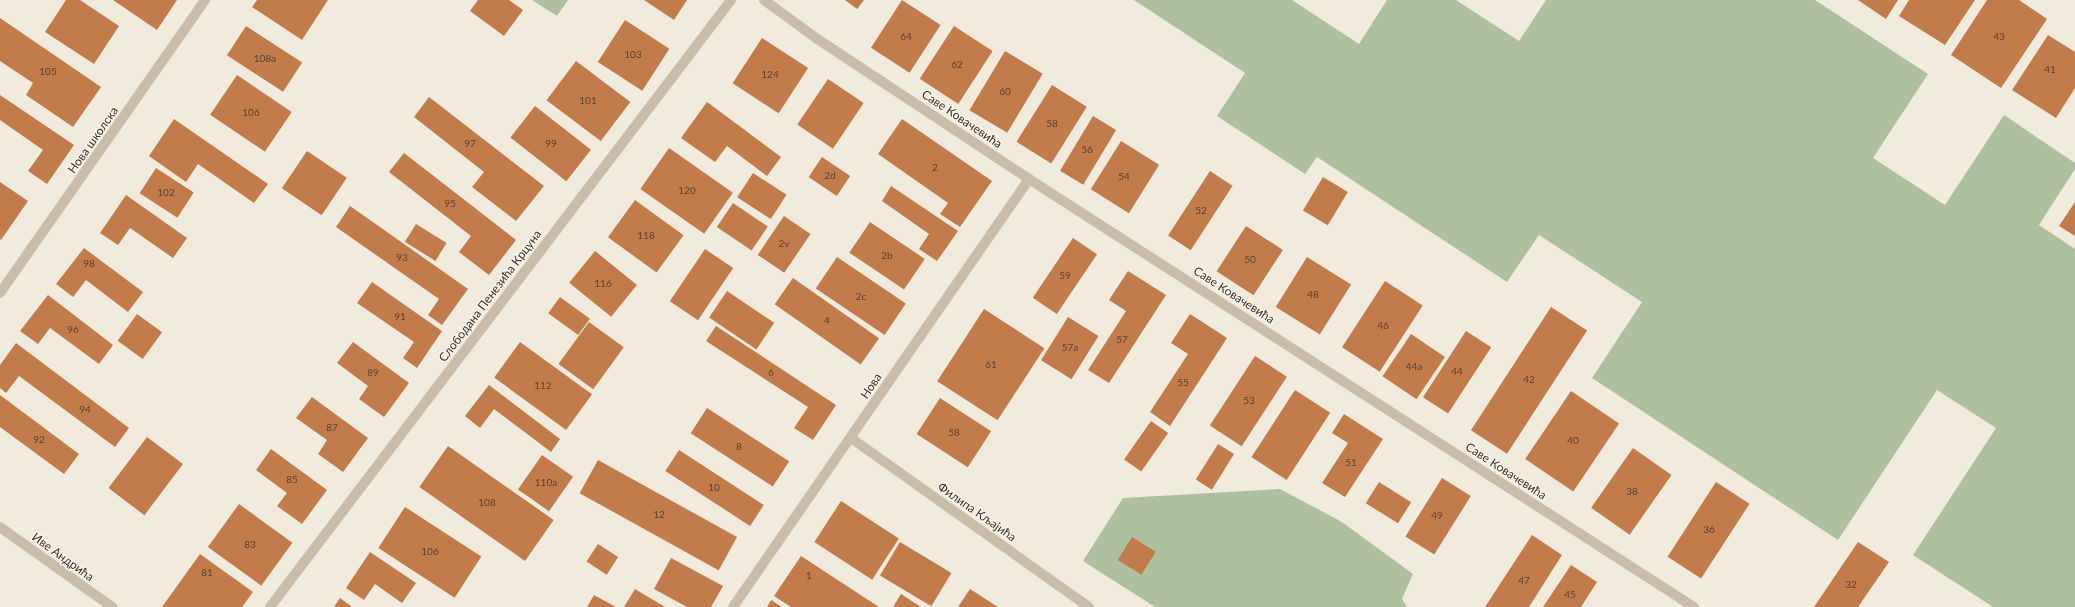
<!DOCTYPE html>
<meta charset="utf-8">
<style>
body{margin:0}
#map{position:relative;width:2075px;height:607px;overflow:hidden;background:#f1ebdd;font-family:Lato,sans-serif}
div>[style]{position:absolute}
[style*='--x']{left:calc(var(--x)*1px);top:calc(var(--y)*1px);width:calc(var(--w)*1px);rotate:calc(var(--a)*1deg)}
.green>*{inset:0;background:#afc09e}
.building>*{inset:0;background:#c27b4b;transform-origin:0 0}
.minor>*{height:10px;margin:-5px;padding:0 5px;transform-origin:5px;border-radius:5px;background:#c9bda9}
span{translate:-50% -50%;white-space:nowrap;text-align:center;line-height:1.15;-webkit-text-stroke:3px #f9f4e9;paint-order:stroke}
.number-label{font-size:10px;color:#5a4232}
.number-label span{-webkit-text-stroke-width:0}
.street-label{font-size:12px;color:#372f29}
</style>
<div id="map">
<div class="green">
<i style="clip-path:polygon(532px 0,568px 0,557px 16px)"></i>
<i style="clip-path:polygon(1134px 0,1292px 0,1359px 44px,1387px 0,1456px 0,1519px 41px,1546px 0,1815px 0,1928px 74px,1873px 158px,1945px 205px,2004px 115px,2075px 163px,2075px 169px,2039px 225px,2075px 249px,2075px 607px,1993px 607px,1913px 555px,1996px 428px,1937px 390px,1838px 540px,1592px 378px,1642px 302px,1539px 235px,1507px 282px,1317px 157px,1305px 174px,1217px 116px,1245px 73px)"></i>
<i style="clip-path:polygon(1280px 489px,1342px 522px,1413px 574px,1402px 599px,1407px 607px,1155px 607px,1083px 561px,1123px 498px)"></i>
</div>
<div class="building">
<i style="clip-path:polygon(66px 0,80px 0,119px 26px,94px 64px,45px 32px)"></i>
<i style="clip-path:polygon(113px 0,177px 0,157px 30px)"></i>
<i style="clip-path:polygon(257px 0,328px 0,302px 40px,252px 7px)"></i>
<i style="clip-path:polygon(478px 0,509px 0,523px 10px,504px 36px,470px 11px)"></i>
<i style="clip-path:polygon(644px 0,687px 0,674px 20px)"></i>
<i style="clip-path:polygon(845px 0,864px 0,857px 9px)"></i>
<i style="left:902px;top:0;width:46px;height:57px;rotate:33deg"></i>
<i style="clip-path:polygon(1858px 0,1898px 0,1886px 19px)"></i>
<i style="clip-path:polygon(1909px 0,1975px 0,1945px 45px,1899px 16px)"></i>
<i style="clip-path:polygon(1987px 0,2019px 0,2047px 19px,2001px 88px,1951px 55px)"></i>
<i style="clip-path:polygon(0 18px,101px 87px,73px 127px,26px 95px,33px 83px,0 61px)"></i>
<i style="left:625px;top:20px;width:53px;height:50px;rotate:33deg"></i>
<i style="left:246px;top:26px;width:67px;height:35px;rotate:33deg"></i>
<i style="left:954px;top:26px;width:46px;height:63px;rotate:33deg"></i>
<i style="clip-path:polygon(2048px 35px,2075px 52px,2075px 88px,2056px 118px,2012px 90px)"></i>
<i style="left:762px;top:38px;width:55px;height:54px;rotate:33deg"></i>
<i style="left:1005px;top:51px;width:44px;height:69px;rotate:31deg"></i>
<i style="left:576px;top:61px;width:68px;height:49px;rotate:37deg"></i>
<i style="left:237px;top:75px;width:66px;height:48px;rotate:34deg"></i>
<i style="left:828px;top:79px;width:43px;height:55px;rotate:34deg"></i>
<i style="left:1052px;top:85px;width:41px;height:67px;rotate:32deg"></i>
<i style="clip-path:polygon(0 95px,74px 145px,47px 184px,28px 171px,43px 150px,0 120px)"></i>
<i style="clip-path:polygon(429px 97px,544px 186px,516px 221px,472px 187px,484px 172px,414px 117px)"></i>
<i style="clip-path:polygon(707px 102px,781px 157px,767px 176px,727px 146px,715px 162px,681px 138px)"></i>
<i style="left:535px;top:106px;width:71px;height:40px;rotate:38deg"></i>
<i style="left:1093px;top:116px;width:27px;height:64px;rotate:31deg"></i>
<i style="clip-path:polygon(174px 119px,268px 184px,254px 203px,198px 164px,186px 182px,149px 156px)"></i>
<i style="clip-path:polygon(902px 119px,992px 181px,960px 227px,940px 214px,948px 203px,878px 154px)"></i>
<i style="left:1121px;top:141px;width:45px;height:57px;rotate:32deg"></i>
<i style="left:669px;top:148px;width:78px;height:50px;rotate:35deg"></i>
<i style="left:307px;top:151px;width:48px;height:45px;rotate:34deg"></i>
<i style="clip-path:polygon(404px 153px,516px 240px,489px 275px,459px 252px,471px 236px,389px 172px)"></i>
<i style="left:822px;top:157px;width:34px;height:24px;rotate:34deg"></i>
<i style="left:156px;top:168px;width:45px;height:30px;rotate:33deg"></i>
<i style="left:1210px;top:171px;width:27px;height:77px;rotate:33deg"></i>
<i style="left:753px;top:173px;width:40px;height:29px;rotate:33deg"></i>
<i style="left:1323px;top:177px;width:29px;height:39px;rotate:31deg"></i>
<i style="clip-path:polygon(0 182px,28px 201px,1px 240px,0 239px)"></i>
<i style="clip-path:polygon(891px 186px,958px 231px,937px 261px,919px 249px,929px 234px,882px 201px)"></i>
<i style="clip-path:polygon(126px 195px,187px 238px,173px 258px,130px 228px,118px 245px,100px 233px)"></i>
<i style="left:635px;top:200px;width:60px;height:46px;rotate:36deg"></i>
<i style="clip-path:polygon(2075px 202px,2075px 236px,2059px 226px)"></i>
<i style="left:733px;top:203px;width:42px;height:29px;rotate:34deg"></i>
<i style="clip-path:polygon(350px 206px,468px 289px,442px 325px,428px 315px,439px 299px,336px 227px)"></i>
<i style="left:784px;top:216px;width:32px;height:47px;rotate:34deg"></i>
<i style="left:870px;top:222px;width:66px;height:37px;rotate:34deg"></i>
<i style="left:416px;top:224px;width:36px;height:21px;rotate:32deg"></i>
<i style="left:1246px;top:226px;width:44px;height:54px;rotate:33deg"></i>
<i style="left:1073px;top:238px;width:29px;height:72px;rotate:34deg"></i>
<i style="clip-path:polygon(84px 248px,143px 292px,128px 312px,86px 280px,73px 297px,56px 284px)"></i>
<i style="left:705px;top:249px;width:34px;height:63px;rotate:34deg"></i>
<i style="left:595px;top:251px;width:54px;height:41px;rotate:39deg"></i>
<i style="left:837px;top:257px;width:83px;height:38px;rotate:34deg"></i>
<i style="left:1307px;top:257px;width:52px;height:59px;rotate:32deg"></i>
<i style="clip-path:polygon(1128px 271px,1166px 295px,1109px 383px,1088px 370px,1126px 311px,1109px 300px)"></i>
<i style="left:793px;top:278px;width:105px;height:32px;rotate:35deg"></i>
<i style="left:1385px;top:281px;width:45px;height:79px;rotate:33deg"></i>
<i style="clip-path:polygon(372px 282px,442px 331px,417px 368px,403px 358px,414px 342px,357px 303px)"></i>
<i style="left:727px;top:291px;width:57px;height:32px;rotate:34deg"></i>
<i style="clip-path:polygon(48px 295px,113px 345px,99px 364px,50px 328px,38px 344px,20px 331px)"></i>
<i style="left:560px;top:297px;width:37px;height:20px;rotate:36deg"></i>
<i style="left:1551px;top:307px;width:43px;height:147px;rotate:33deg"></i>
<i style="left:984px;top:309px;width:72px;height:86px;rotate:33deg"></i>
<i style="left:137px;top:314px;width:31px;height:33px;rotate:36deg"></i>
<i style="clip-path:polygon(1190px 314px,1227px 338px,1170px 426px,1150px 412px,1188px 354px,1171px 343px)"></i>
<i style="left:1068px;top:317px;width:36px;height:51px;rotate:32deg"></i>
<i style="left:589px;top:322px;width:43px;height:52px;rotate:36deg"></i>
<i style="clip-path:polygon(716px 326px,836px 405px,813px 440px,794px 428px,808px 407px,706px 341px)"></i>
<i style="left:1466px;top:331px;width:30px;height:79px;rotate:33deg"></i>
<i style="left:1411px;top:334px;width:41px;height:51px;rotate:34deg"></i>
<i style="clip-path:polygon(353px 342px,409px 383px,384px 417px,359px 399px,368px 386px,337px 363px)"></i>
<i style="left:520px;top:342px;width:89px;height:44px;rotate:36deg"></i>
<i style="clip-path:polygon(16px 343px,129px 428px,115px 447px,19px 376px,6px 393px,0 388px,0 365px)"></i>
<i style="left:1255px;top:356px;width:38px;height:83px;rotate:33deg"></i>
<i style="clip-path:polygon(489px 385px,560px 439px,551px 452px,494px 409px,480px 428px,465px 416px)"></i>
<i style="left:1295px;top:390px;width:42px;height:80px;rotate:33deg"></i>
<i style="left:1571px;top:391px;width:58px;height:82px;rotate:34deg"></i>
<i style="clip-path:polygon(0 395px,79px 454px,64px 474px,0 427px)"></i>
<i style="clip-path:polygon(312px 397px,368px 438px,343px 472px,318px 454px,327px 440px,296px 418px)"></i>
<i style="left:940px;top:398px;width:61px;height:43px;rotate:33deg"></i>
<i style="left:707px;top:408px;width:98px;height:30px;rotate:33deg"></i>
<i style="clip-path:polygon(1344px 414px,1383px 439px,1345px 497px,1322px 483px,1348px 443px,1332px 433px)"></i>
<i style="left:1151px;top:421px;width:21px;height:47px;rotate:35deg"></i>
<i style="left:147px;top:437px;width:45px;height:64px;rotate:37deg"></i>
<i style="left:1218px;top:444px;width:19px;height:42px;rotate:32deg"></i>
<i style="left:448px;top:446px;width:129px;height:50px;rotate:35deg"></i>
<i style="left:1633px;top:448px;width:47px;height:73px;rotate:35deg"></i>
<i style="clip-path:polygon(271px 449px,327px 490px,302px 524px,277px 506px,287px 493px,256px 470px)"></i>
<i style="left:679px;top:450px;width:101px;height:25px;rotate:33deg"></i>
<i style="left:542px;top:455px;width:38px;height:42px;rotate:35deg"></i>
<i style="left:598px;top:460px;width:159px;height:38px;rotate:29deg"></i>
<i style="left:1442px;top:478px;width:34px;height:69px;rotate:32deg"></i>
<i style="left:1379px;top:482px;width:38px;height:25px;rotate:32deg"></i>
<i style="left:1716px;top:482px;width:40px;height:89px;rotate:33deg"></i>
<i style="left:841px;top:501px;width:69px;height:49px;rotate:33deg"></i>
<i style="left:239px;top:504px;width:66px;height:53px;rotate:36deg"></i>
<i style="left:405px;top:507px;width:91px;height:49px;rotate:33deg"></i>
<i style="clip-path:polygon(1532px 535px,1562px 555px,1529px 607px,1485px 607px)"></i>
<i style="left:1132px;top:537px;width:28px;height:27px;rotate:32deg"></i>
<i style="left:900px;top:542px;width:60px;height:39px;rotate:31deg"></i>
<i style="clip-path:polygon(1858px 542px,1889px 562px,1858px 607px,1814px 607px)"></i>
<i style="left:598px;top:544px;width:24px;height:21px;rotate:33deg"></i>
<i style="clip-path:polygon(370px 552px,416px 583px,402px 603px,375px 584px,364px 600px,346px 588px)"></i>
<i style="clip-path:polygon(200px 554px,253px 592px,242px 607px,162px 607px)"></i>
<i style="clip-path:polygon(801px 556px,879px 607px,791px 607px,774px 596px)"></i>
<i style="clip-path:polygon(671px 558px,723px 586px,711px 607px,687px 607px,654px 589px)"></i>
<i style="clip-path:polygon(1571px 565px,1597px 582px,1581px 607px,1543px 607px)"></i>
<i style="clip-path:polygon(635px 589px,665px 607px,624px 607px)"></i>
<i style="clip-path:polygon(970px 589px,998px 607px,958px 607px)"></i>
<i style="clip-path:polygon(901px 594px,921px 607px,893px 607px)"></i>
<i style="clip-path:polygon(594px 595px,616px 607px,587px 607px)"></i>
<i style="clip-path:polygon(340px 598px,352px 607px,334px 607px)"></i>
<i style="clip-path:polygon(771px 600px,782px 607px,767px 607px)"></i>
</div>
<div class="minor">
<i style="--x:764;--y:0;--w:64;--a:36.2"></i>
<i style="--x:816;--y:38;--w:255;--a:33.5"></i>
<i style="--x:1029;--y:179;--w:791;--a:32.77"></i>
<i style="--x:0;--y:293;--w:358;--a:-55"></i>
<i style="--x:851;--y:438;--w:292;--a:35.4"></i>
<i style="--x:0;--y:527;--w:138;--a:35.5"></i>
<i style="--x:270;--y:607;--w:762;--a:-52.78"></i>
<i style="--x:733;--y:607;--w:520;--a:-55.33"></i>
</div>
<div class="number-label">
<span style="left:906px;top:37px">64</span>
<span style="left:1999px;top:37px">43</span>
<span style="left:633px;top:55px">103</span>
<span style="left:265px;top:59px">108a</span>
<span style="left:957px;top:65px">62</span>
<span style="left:2050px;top:70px">41</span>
<span style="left:48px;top:72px">105</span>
<span style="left:770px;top:75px">124</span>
<span style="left:1005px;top:92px">60</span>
<span style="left:588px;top:101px">101</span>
<span style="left:251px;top:113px">106</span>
<span style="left:1052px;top:124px">58</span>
<span style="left:470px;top:144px">97</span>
<span style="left:551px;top:144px">99</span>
<span style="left:1087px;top:150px">56</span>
<span style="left:935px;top:168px">2</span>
<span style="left:830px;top:176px">2d</span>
<span style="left:1124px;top:177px">54</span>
<span style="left:687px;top:191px">120</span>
<span style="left:166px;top:193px">102</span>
<span style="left:450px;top:204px">95</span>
<span style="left:1201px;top:211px">52</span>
<span style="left:646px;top:236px">118</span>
<span style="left:784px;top:244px">2v</span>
<span style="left:887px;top:256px">2b</span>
<span style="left:402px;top:258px">93</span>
<span style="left:1250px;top:260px">50</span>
<span style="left:89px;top:264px">98</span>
<span style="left:1065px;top:276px">59</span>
<span style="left:603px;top:284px">116</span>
<span style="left:1313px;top:295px">48</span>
<span style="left:861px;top:297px">2c</span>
<span style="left:400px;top:317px">91</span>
<span style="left:827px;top:321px">4</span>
<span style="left:1383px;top:326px">46</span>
<span style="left:73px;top:330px">96</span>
<span style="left:1122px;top:340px">57</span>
<span style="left:1070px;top:348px">57a</span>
<span style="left:991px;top:365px">61</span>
<span style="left:1414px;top:367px">44a</span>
<span style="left:1457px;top:372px">44</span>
<span style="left:373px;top:373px">89</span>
<span style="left:771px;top:373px">6</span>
<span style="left:1529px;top:380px">42</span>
<span style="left:1183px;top:383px">55</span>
<span style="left:543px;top:386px">112</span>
<span style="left:1249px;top:401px">53</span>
<span style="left:85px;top:410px">94</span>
<span style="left:332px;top:428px">87</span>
<span style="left:954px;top:433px">58</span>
<span style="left:39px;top:440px">92</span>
<span style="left:1573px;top:441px">40</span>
<span style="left:739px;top:447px">8</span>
<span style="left:1351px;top:463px">51</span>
<span style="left:292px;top:480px">85</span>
<span style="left:546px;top:483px">110a</span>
<span style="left:714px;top:488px">10</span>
<span style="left:1632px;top:492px">38</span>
<span style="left:487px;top:503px">108</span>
<span style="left:659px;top:515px">12</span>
<span style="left:1437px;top:516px">49</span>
<span style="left:1709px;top:530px">36</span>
<span style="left:250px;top:545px">83</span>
<span style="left:430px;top:552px">106</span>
<span style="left:207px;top:573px">81</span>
<span style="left:809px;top:576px">1</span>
<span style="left:1524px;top:581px">47</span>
<span style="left:1851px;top:585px">32</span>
<span style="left:1570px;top:595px">45</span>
</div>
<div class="street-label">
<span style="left:962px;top:119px;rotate:34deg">Саве Ковачевића</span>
<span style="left:93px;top:140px;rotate:-55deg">Нова школска</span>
<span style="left:1234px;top:295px;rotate:33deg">Саве Ковачевића</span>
<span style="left:490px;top:296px;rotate:-53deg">Слободана Пенезића Крцуна</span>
<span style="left:871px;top:386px;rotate:-56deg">Нова</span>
<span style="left:1506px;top:471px;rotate:33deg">Саве Ковачевића</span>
<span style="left:977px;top:512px;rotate:35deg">Филипа Кљајића</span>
<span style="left:63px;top:557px;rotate:36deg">Иве Андрића</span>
</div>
</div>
